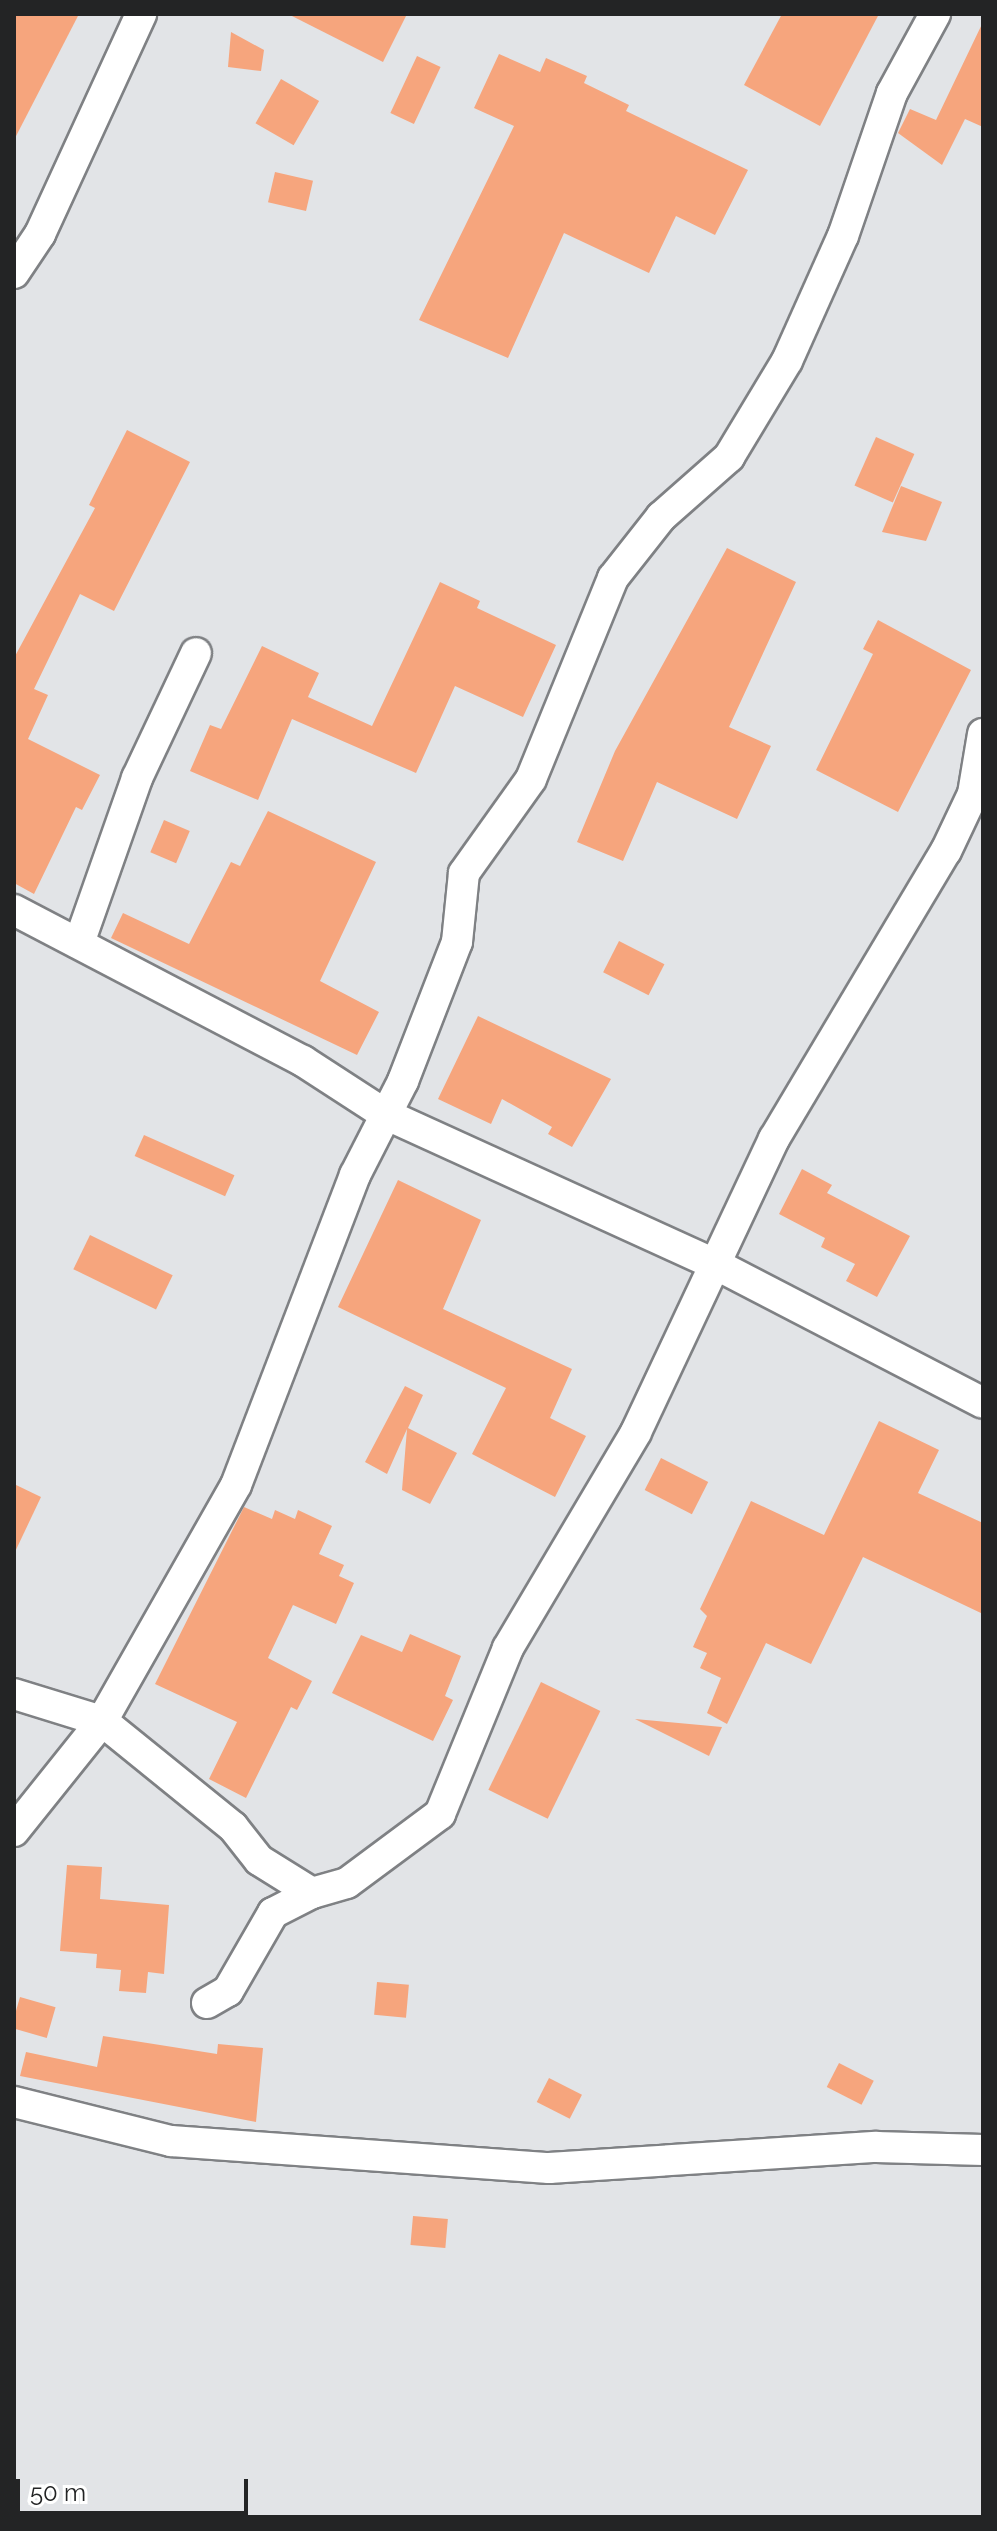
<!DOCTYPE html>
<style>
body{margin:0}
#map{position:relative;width:997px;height:2531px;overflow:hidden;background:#e2e4e7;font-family:Raleway,sans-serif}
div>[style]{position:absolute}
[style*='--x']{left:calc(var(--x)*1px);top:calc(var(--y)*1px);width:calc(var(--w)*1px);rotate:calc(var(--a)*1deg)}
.building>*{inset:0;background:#f6a57d;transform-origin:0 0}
.roads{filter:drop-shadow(2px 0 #7f8184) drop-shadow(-2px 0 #7f8184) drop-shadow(0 2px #7f8184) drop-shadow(0 -2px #7f8184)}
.minor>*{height:30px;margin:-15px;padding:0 15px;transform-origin:15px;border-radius:15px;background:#fff}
span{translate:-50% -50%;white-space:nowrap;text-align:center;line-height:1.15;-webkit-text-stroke:6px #fff;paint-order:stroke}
.frame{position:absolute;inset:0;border:16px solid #232425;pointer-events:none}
.scale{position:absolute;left:16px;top:2479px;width:232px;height:36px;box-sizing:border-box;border:4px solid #232425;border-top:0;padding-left:10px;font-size:24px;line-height:28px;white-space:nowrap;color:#232425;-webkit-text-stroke:6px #fff;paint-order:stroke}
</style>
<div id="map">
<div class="building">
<i style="clip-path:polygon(14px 14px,79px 14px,14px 140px)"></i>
<i style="clip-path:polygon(288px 14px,407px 14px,383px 62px)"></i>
<i style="clip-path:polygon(782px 14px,879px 14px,820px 126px,744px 85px)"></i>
<i style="clip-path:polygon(983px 22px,983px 127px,965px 119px,942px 165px,898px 133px,910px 109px,936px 120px)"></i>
<i style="clip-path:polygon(231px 32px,264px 50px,261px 71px,228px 67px)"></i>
<i style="clip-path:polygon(499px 54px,540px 72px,546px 58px,587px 76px,584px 83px,629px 105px,626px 111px,748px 170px,715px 235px,676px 216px,649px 273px,564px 233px,508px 358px,419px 320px,514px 126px,474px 108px)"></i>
<i style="left:417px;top:56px;width:26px;height:63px;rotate:25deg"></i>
<i style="left:281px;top:79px;width:44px;height:51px;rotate:30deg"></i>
<i style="left:275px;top:172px;width:39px;height:31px;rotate:13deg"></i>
<i style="clip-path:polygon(127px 430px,190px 462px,114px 611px,80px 594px,34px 689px,48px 695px,28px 739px,100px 775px,82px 810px,76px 807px,34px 894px,14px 883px,14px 658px,95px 508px,89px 505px)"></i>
<i style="left:876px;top:437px;width:42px;height:53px;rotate:24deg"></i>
<i style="clip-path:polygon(901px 486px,942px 502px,926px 541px,882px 532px)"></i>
<i style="clip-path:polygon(727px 548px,796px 582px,729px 727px,771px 746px,737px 819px,657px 782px,623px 861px,577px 842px,615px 751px)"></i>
<i style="clip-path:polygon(440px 582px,480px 601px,477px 608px,556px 645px,523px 717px,455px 686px,416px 773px,292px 719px,258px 800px,190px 771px,210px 725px,221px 729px,262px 646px,319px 673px,308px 697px,372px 726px)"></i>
<i style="clip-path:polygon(878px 620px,971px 670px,898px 812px,816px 770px,873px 654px,863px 649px)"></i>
<i style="clip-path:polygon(268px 811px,376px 862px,320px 981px,379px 1012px,357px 1055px,111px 938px,123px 913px,189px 944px,231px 862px,240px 866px)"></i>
<i style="left:164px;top:820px;width:28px;height:35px;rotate:23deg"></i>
<i style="left:619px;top:941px;width:51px;height:35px;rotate:27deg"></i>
<i style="clip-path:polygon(478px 1016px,611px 1079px,572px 1147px,548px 1134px,552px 1127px,502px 1099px,491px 1124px,438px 1099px)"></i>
<i style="left:144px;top:1135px;width:99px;height:23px;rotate:24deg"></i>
<i style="clip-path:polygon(802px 1169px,832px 1185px,827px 1193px,910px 1236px,877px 1297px,846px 1281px,855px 1264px,821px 1247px,825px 1238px,779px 1214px)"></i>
<i style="clip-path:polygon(398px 1180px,481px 1220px,443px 1309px,572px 1369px,550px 1418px,586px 1436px,555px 1497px,472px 1454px,506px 1388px,338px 1307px)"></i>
<i style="left:90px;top:1235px;width:92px;height:38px;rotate:26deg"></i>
<i style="clip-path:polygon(405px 1386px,423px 1395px,408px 1428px,457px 1453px,430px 1504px,402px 1490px,407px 1429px,387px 1474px,365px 1462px)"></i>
<i style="clip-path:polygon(879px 1421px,939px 1450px,918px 1493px,983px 1523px,983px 1614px,863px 1557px,811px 1664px,766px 1643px,727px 1724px,707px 1713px,721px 1678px,700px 1668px,707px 1653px,693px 1647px,707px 1616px,700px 1609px,751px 1501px,824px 1535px)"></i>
<i style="left:661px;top:1458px;width:53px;height:36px;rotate:27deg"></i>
<i style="clip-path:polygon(14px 1484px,41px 1497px,14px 1554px)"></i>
<i style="clip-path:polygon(244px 1507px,272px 1519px,275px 1510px,295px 1519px,298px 1510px,332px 1526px,319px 1554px,344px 1565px,339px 1576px,354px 1583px,336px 1624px,293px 1605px,268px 1658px,312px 1681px,297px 1710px,291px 1707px,246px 1798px,209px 1779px,237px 1722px,155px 1684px)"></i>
<i style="clip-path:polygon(410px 1634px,461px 1656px,445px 1696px,453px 1700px,433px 1741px,332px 1693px,361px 1635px,402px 1652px)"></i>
<i style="left:541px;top:1682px;width:66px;height:120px;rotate:26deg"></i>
<i style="clip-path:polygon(635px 1719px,722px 1727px,709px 1756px)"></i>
<i style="clip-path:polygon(67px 1865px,102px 1867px,100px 1899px,169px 1905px,164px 1974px,148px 1972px,146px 1993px,119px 1991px,121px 1970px,96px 1968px,97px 1954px,60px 1951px)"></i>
<i style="left:377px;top:1982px;width:32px;height:33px;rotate:5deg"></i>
<i style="left:20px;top:1997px;width:37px;height:32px;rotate:16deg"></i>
<i style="clip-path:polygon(103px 2036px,217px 2054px,218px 2044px,263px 2048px,256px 2122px,20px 2076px,26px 2052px,97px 2067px)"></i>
<i style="left:839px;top:2063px;width:39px;height:27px;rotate:27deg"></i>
<i style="left:549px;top:2078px;width:37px;height:27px;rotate:27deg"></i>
<i style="left:413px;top:2216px;width:35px;height:29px;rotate:5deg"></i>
</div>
<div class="roads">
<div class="minor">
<i style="--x:14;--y:273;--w:47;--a:-56.3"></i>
<i style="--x:40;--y:234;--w:242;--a:-65.3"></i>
<i style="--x:14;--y:910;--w:326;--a:27.6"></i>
<i style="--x:303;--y:1061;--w:95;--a:33"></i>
<i style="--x:383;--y:1113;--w:369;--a:24.5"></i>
<i style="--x:719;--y:1266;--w:297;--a:27.4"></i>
<i style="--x:79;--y:943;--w:175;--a:-70.6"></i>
<i style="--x:137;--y:778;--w:138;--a:-64.7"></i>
<i style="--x:14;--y:1694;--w:92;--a:17.1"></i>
<i style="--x:102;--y:1721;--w:141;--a:128.7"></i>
<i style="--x:312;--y:1893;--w:36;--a:-16"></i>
<i style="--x:347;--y:1883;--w:116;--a:-36.6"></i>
<i style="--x:440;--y:1814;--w:179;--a:-67.7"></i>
<i style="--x:508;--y:1648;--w:251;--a:-59.3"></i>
<i style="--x:636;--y:1432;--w:324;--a:-64.8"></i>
<i style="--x:774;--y:1139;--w:335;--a:-59.2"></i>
<i style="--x:946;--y:851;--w:63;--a:-64.7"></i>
<i style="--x:973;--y:794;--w:61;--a:-80.5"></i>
<i style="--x:207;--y:2003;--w:24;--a:-30"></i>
<i style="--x:228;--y:1991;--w:90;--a:-60"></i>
<i style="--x:273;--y:1913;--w:44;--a:-27.1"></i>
<i style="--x:312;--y:1893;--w:62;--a:-148.1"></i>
<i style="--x:259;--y:1860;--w:42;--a:-128.2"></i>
<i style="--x:233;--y:1827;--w:169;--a:-141"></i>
<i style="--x:102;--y:1721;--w:271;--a:-60.4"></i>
<i style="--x:236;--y:1485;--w:332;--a:-69"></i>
<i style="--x:355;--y:1175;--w:106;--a:-62.9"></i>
<i style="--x:403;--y:1081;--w:149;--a:-68.8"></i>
<i style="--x:457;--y:942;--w:69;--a:-84.2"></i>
<i style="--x:464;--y:873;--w:115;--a:-54.5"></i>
<i style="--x:531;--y:779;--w:217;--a:-67.8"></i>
<i style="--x:613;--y:578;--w:78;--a:-51.8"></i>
<i style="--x:661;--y:517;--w:91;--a:-41.4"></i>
<i style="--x:729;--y:457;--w:112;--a:-58.9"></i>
<i style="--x:787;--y:361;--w:137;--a:-65.9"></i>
<i style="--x:843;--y:236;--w:151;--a:-71.1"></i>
<i style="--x:892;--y:93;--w:90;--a:-61.4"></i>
<i style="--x:14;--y:2102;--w:162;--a:14"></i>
<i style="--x:171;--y:2141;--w:379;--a:4.1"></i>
<i style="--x:549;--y:2168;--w:328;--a:-3.7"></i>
<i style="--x:876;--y:2147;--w:107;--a:1.6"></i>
</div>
</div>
<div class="frame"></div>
<div class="scale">50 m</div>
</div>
